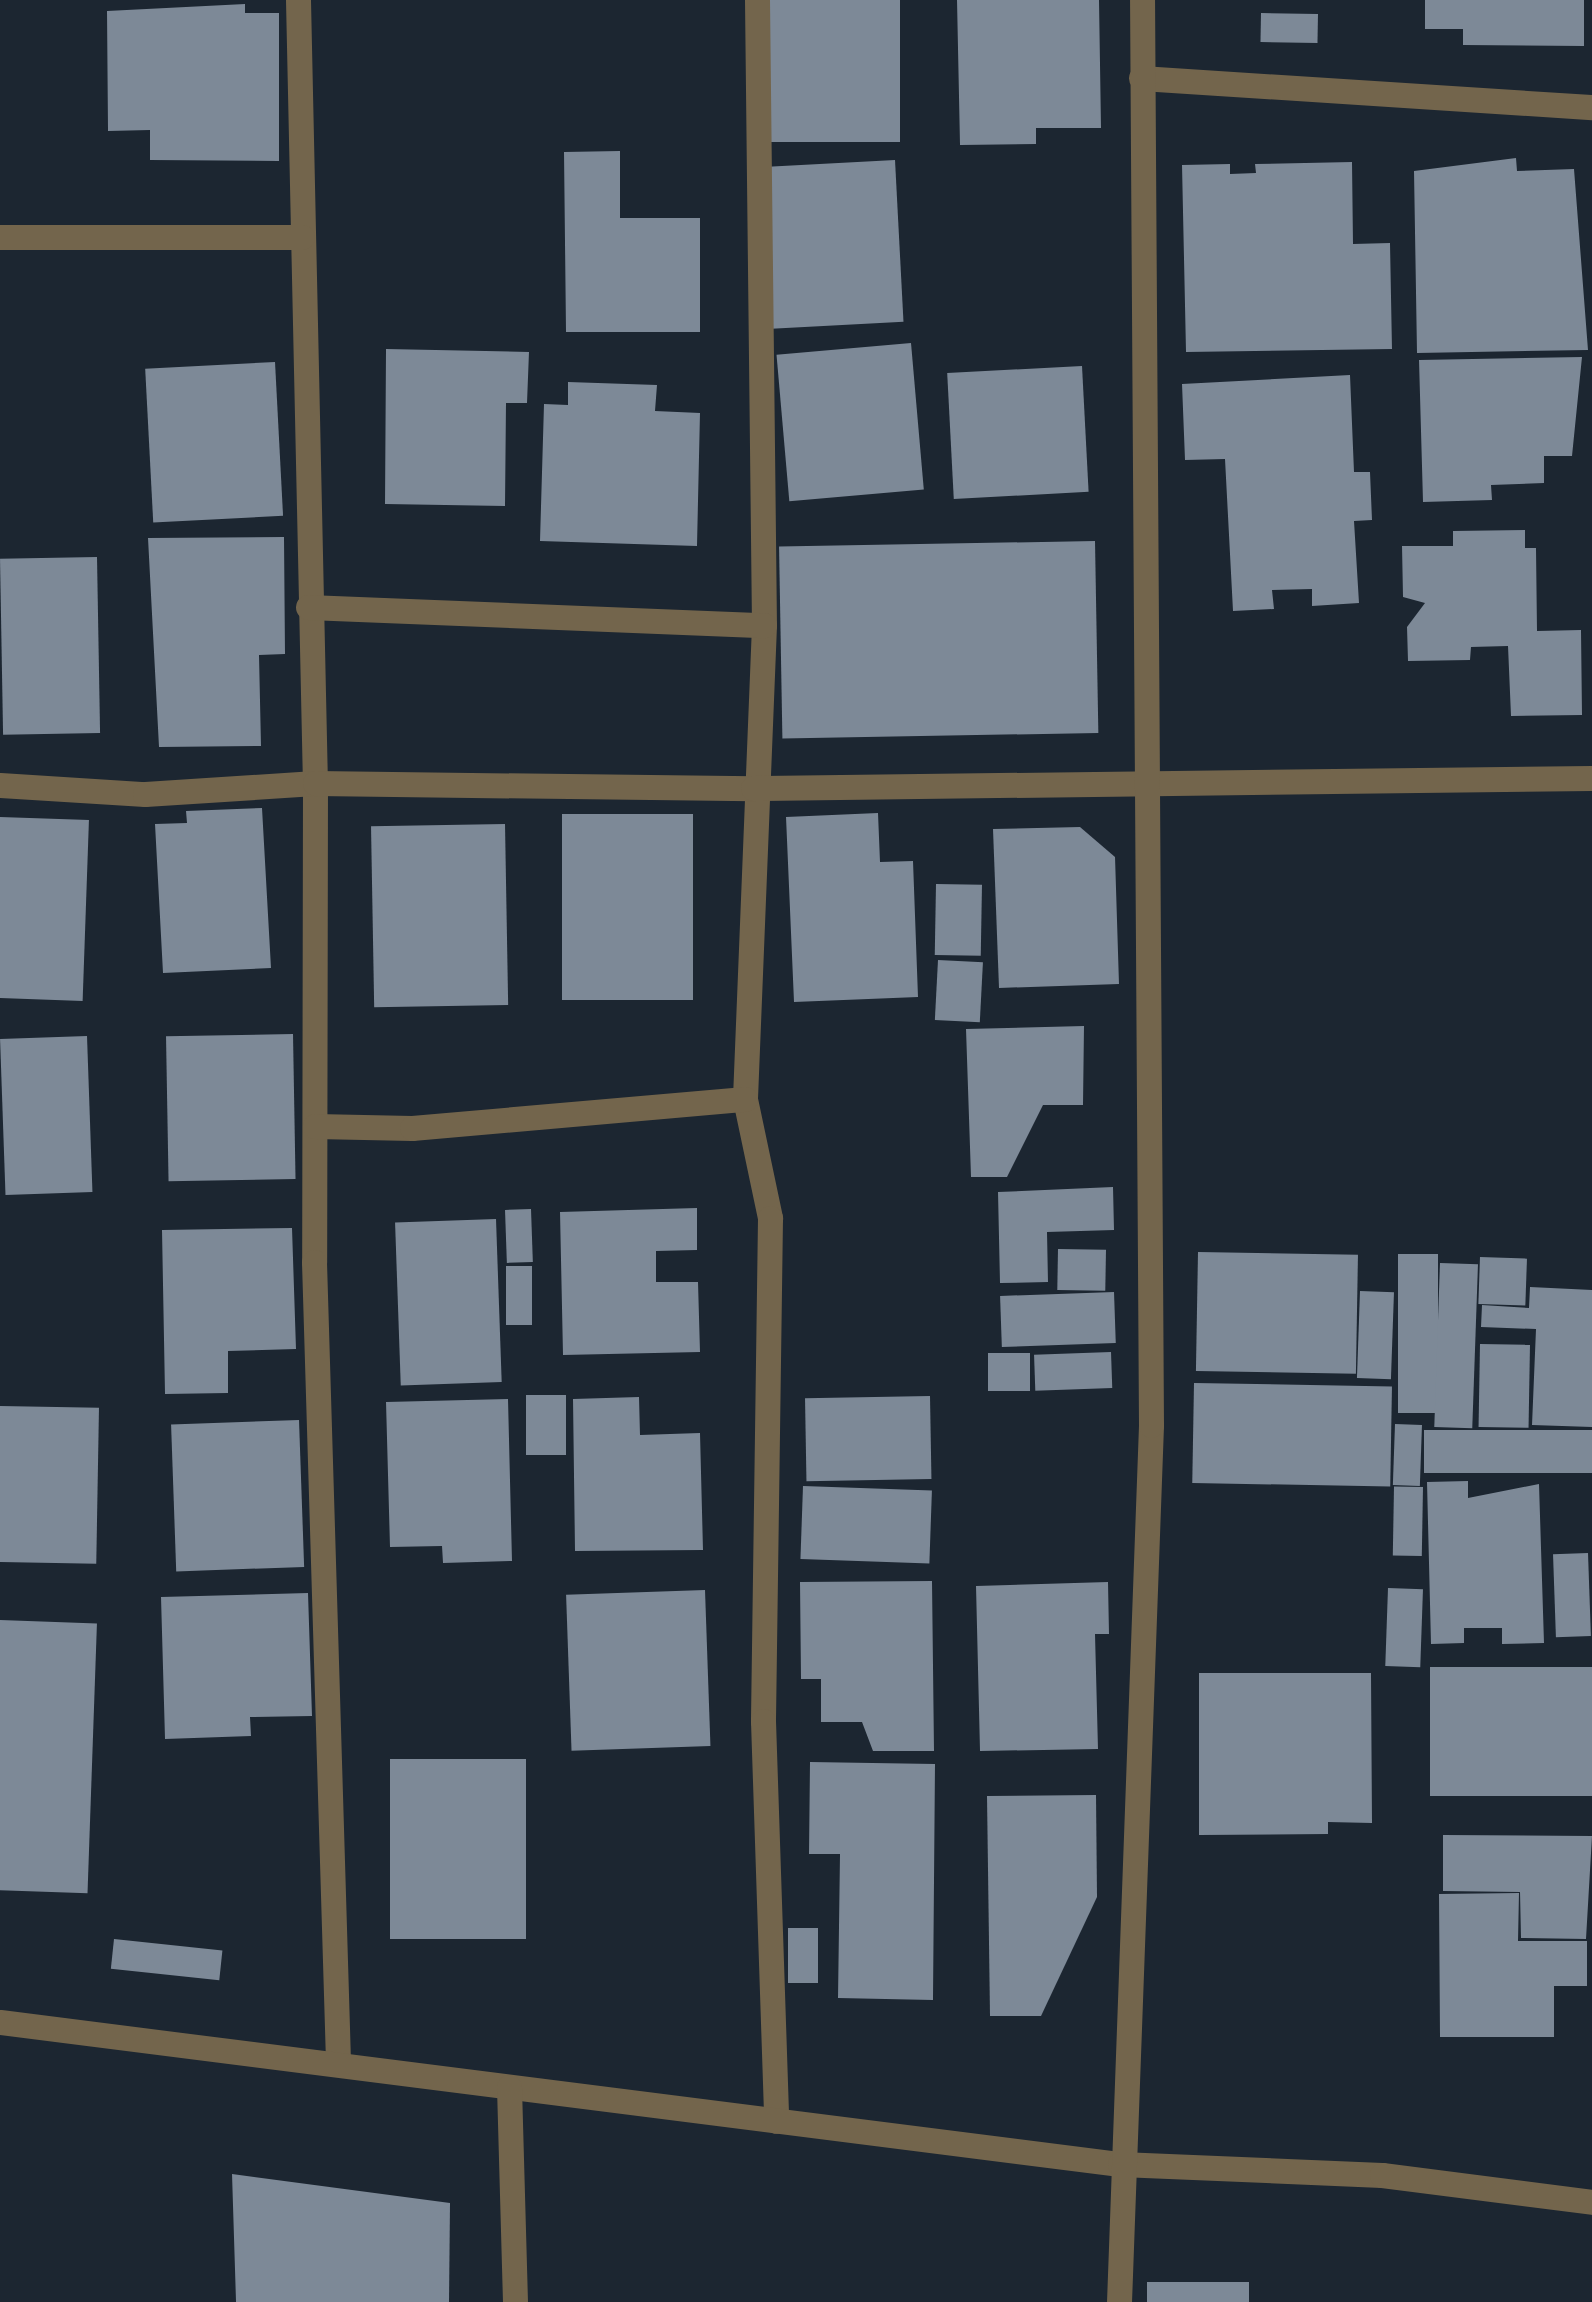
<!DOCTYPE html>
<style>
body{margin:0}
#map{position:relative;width:1592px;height:2302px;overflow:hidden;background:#1c2631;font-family:"Sofia Sans Condensed",sans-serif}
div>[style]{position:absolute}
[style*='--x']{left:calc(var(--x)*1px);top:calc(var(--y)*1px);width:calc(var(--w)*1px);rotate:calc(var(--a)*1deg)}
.building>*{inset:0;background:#7d8997;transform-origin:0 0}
.minor>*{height:25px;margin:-12.5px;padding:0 12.5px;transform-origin:12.5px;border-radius:12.5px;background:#73654c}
span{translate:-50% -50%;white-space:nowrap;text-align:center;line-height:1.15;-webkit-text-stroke:10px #0a0e13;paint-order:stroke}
</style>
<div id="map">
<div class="building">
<i style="left:762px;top:0;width:138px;height:142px"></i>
<i style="clip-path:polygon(957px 0,1099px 0,1101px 128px,1036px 128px,1036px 144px,960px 145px)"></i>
<i style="clip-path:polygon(1425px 0,1584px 0,1584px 46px,1463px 45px,1463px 29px,1425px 29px)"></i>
<i style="clip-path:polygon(245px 4px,245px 13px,279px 13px,279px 161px,150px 160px,150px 130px,108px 131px,107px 11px)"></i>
<i style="left:1261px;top:13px;width:57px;height:29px;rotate:1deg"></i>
<i style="clip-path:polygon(620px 151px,620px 218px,700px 218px,700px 332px,566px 332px,564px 152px)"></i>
<i style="clip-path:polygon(1516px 158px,1517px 171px,1574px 169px,1588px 350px,1417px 353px,1414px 171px)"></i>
<i style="left:895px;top:160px;width:162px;height:132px;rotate:87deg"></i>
<i style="clip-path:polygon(1352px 162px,1353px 244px,1390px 243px,1392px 349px,1186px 352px,1182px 165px,1230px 164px,1230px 174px,1256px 173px,1255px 164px)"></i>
<i style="left:911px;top:343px;width:147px;height:135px;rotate:85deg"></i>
<i style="clip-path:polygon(386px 349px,529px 352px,527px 403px,506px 403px,505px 506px,385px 504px)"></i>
<i style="clip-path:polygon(1582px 357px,1572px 456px,1544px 456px,1544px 483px,1491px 485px,1492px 500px,1423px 502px,1419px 360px)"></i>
<i style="left:275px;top:362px;width:154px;height:130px;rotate:87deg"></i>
<i style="left:1082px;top:366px;width:126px;height:135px;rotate:87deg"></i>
<i style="clip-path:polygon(1350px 375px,1354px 472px,1370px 472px,1372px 520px,1354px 521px,1359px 603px,1312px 606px,1312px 589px,1272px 590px,1274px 609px,1233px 611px,1225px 459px,1185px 460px,1182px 384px)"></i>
<i style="clip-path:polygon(568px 382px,657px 385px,655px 411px,700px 413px,697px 546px,540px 541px,544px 404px,568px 405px)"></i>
<i style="clip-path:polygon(1525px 530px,1525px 548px,1536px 548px,1537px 631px,1581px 630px,1582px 715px,1511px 716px,1508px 646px,1471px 647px,1470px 660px,1408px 661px,1407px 627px,1425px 603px,1403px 597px,1402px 546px,1453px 546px,1453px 531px)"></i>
<i style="clip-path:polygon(284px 537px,285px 654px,259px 655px,261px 746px,159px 747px,148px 538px)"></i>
<i style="left:1095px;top:541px;width:192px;height:316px;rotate:89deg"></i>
<i style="left:97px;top:557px;width:176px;height:97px;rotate:89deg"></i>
<i style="clip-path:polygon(262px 808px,271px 968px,163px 973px,155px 824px,187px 823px,186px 811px)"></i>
<i style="clip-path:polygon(878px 813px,880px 862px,913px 861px,918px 997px,794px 1002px,786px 817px)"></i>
<i style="left:693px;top:814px;width:186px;height:131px;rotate:90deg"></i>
<i style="left:0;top:817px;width:89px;height:181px;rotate:2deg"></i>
<i style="left:505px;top:824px;width:181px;height:134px;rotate:89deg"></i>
<i style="clip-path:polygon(1080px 827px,1115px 857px,1119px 984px,999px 988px,993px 829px)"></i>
<i style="left:936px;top:884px;width:46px;height:71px;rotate:1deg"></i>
<i style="left:938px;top:960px;width:45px;height:60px;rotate:3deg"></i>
<i style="clip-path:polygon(1084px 1026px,1083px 1105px,1043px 1105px,1007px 1177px,971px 1177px,966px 1029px)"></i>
<i style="left:293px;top:1034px;width:145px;height:127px;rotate:89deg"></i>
<i style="left:87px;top:1036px;width:156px;height:87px;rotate:88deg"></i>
<i style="clip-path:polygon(1113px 1187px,1114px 1230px,1047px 1232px,1048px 1282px,1000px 1283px,998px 1192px)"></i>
<i style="clip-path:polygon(697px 1208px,697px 1250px,656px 1251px,656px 1282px,698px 1282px,700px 1352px,563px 1355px,560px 1212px)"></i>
<i style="left:531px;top:1209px;width:53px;height:26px;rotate:88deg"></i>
<i style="left:496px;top:1219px;width:163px;height:101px;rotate:88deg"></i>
<i style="clip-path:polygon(292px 1228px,296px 1349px,228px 1351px,228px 1393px,165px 1394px,162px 1230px)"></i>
<i style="left:1058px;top:1249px;width:48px;height:41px;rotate:1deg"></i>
<i style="left:1198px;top:1252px;width:160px;height:119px;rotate:1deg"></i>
<i style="left:1398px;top:1254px;width:40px;height:159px"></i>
<i style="left:1480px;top:1257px;width:47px;height:47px;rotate:2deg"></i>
<i style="left:1440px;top:1263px;width:38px;height:164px;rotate:2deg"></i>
<i style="left:506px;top:1266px;width:26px;height:59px"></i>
<i style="clip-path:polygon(1530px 1287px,1592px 1290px,1592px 1427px,1532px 1425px,1536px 1329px,1481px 1327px,1482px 1305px,1529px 1308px)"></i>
<i style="left:1360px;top:1291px;width:34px;height:87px;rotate:2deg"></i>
<i style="left:1114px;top:1292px;width:51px;height:114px;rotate:88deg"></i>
<i style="left:1480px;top:1344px;width:50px;height:83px;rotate:1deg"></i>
<i style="left:1111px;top:1352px;width:36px;height:77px;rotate:88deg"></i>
<i style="left:988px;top:1353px;width:42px;height:38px"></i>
<i style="left:1194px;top:1383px;width:198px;height:100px;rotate:1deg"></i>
<i style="left:566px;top:1395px;width:60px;height:40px;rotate:90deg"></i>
<i style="left:930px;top:1396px;width:83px;height:125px;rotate:89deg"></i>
<i style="clip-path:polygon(639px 1397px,640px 1435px,700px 1433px,703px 1550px,575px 1551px,573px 1399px)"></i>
<i style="clip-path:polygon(508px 1399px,512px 1561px,443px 1563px,442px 1546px,390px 1547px,386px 1402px)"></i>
<i style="left:0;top:1406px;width:99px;height:156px;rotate:1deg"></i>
<i style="left:299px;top:1420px;width:147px;height:128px;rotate:88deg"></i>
<i style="left:1395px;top:1424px;width:27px;height:61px;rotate:2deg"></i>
<i style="left:1424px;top:1430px;width:168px;height:43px"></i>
<i style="clip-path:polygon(1468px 1481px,1468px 1498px,1539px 1484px,1544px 1643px,1502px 1644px,1502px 1628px,1464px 1628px,1464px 1643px,1431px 1644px,1427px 1482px)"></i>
<i style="left:803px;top:1486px;width:129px;height:73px;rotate:2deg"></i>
<i style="left:1423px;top:1487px;width:69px;height:29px;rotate:91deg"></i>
<i style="left:1588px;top:1553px;width:83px;height:35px;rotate:88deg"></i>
<i style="clip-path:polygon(932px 1581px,934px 1751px,873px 1751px,862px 1722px,821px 1722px,821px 1679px,801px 1679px,800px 1582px)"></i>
<i style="clip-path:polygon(1108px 1582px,1109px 1634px,1095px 1634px,1098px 1749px,980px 1751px,976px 1586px)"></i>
<i style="left:1388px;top:1588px;width:35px;height:78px;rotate:2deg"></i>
<i style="left:705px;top:1590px;width:156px;height:139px;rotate:88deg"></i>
<i style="clip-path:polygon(308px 1593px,312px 1716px,250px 1717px,251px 1736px,165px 1739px,161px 1597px)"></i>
<i style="left:0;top:1620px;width:97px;height:270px;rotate:2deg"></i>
<i style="left:1592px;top:1667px;width:129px;height:162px;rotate:90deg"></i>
<i style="clip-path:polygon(1199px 1673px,1371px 1673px,1372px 1823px,1328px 1822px,1328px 1834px,1199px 1835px)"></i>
<i style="left:526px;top:1759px;width:180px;height:136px;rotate:90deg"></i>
<i style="clip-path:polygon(810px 1762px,935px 1764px,933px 2000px,838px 1998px,840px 1854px,809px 1854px)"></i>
<i style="clip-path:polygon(1096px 1795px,1097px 1897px,1041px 2016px,990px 2016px,987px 1796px)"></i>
<i style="clip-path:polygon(1443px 1835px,1592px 1836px,1586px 1939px,1521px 1938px,1520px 1892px,1443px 1891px)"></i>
<i style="clip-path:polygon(1519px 1893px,1518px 1941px,1587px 1941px,1587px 1986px,1554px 1986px,1554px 2037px,1440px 2037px,1439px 1894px)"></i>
<i style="left:788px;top:1928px;width:30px;height:55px"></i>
<i style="left:114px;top:1939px;width:109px;height:30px;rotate:6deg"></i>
<i style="clip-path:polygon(232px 2174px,450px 2203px,449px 2302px,236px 2302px)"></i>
<i style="left:1249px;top:2282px;width:20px;height:102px;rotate:90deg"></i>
</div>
<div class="minor">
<i style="--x:298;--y:0;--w:783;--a:88.76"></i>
<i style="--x:315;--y:783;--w:479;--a:90.1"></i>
<i style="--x:314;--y:1262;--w:799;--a:88.28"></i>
<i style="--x:757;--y:0;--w:625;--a:89.36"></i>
<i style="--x:764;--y:625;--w:474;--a:92.3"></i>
<i style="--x:745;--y:1099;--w:122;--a:78.1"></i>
<i style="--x:770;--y:1218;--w:503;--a:90.8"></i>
<i style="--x:763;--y:1721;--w:400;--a:88.1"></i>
<i style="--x:1141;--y:78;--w:452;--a:3.7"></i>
<i style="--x:0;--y:237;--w:302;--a:0"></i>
<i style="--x:308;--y:607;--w:456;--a:2.3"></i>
<i style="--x:0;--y:785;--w:145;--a:3.6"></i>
<i style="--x:145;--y:794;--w:170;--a:-3.7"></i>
<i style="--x:315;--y:783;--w:438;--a:0.7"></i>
<i style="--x:753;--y:788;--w:839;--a:-0.68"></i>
<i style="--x:315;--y:1126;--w:97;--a:1.2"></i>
<i style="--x:412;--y:1128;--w:334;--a:-5"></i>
<i style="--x:0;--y:2022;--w:1129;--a:7.23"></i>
<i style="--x:1120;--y:2164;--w:262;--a:2.4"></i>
<i style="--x:1382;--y:2175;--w:212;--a:7.3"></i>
<i style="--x:509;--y:2087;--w:215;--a:88.4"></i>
<i style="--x:1119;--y:2302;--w:878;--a:-87.91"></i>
<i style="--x:1151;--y:1425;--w:1425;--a:-90.36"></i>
</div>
</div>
